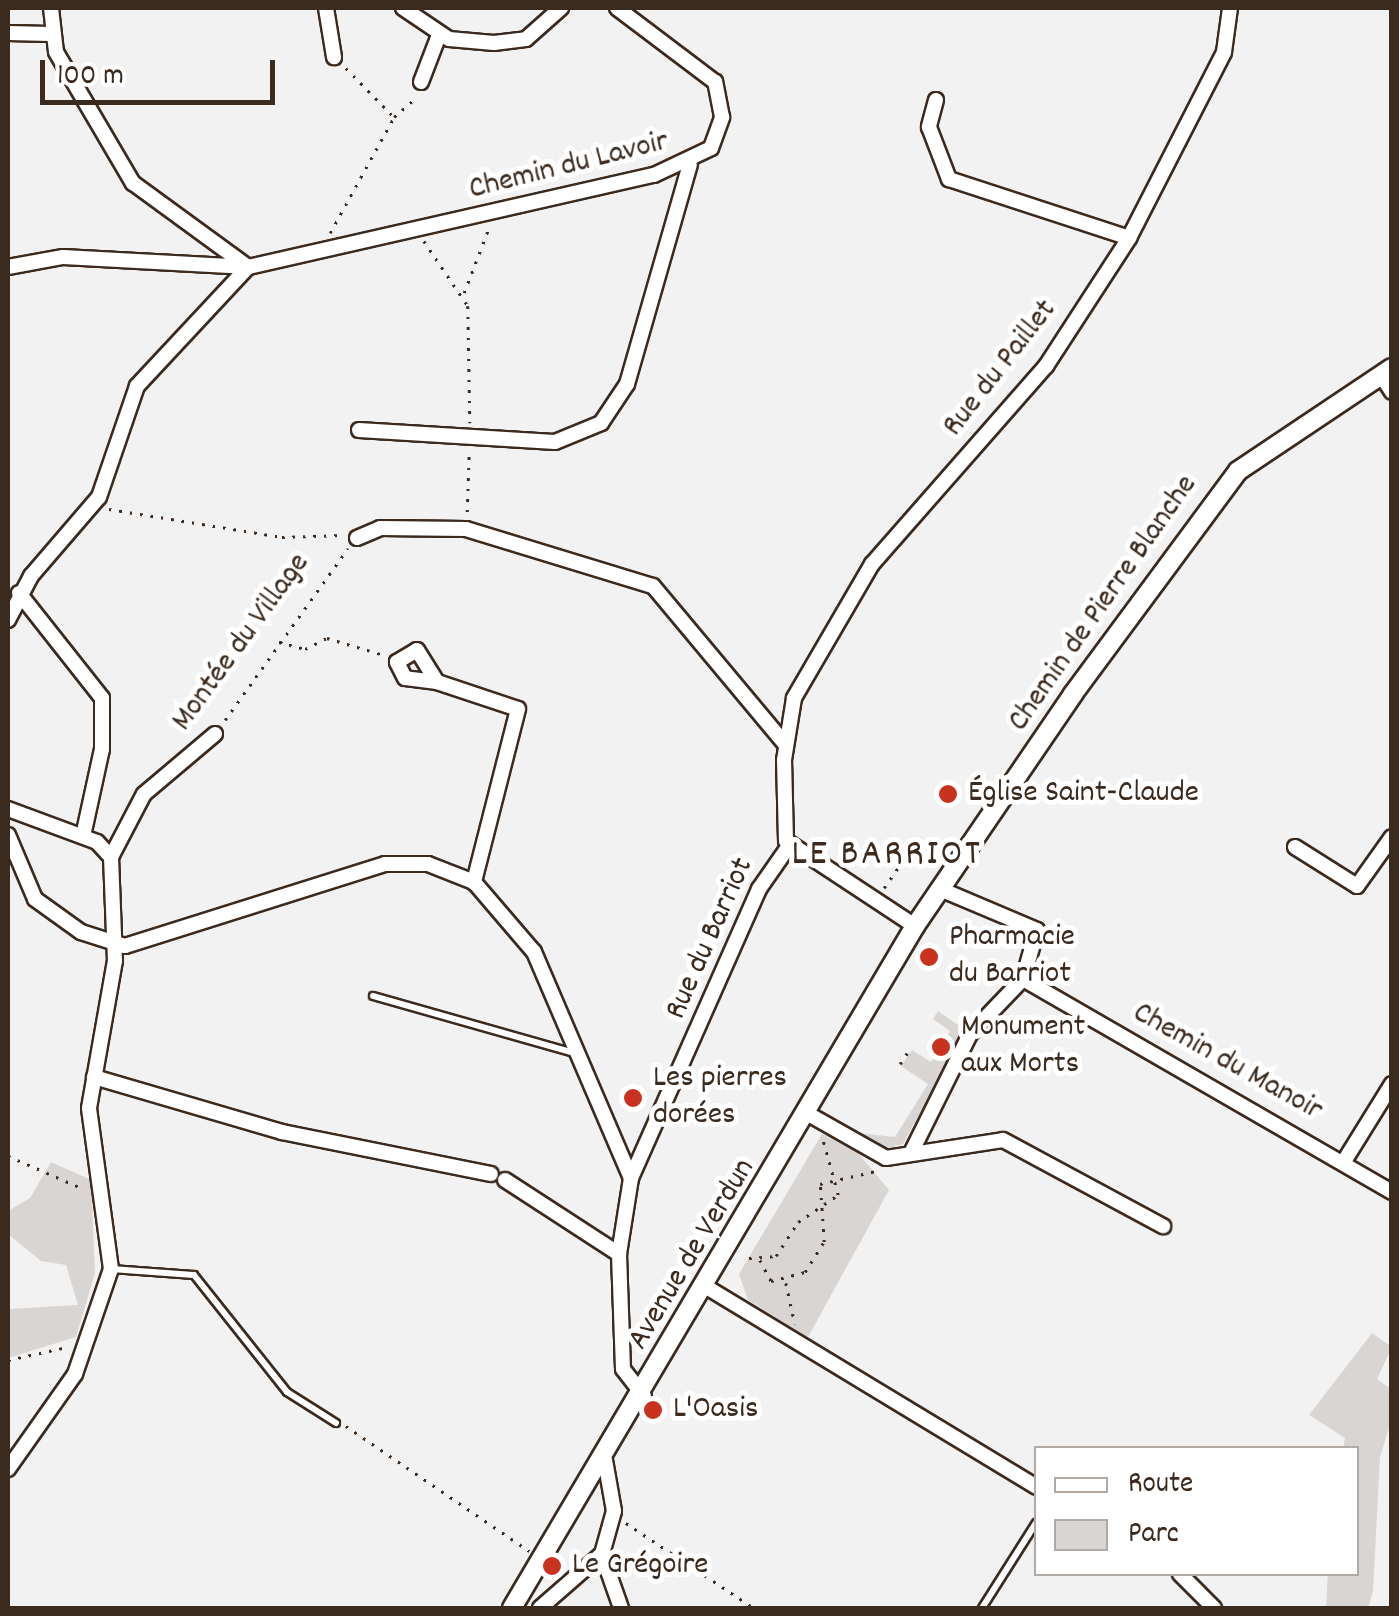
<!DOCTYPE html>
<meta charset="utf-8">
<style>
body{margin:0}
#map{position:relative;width:1399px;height:1616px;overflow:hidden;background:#f3f2f2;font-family:Dekko,sans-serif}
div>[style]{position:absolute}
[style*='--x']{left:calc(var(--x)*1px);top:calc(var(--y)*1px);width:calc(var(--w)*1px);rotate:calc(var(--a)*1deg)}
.green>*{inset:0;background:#d8d5d2}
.path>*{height:2.5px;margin-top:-1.25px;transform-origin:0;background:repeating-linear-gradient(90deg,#3b2a1e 0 2.5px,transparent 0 10.5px)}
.roads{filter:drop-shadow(2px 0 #3b2a1e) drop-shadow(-2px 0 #3b2a1e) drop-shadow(0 2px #3b2a1e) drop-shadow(0 -2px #3b2a1e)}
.lane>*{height:6px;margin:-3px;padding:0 3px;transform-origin:3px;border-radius:3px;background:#fff}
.street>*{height:14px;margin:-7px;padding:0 7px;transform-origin:7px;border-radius:7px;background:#fff}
.secondary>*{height:18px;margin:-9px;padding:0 9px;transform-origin:9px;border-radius:9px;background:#fff}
.dots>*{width:28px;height:28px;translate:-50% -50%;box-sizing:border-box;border:5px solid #fff;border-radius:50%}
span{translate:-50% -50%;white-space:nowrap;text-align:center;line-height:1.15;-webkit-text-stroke:10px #fff;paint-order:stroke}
.street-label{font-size:32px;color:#3b2a1e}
.poi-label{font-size:32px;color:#3b2a1e}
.left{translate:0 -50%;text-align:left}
.quarter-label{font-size:38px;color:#3b2a1e;letter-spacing:2.5px}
.frame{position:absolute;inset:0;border:10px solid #3b2a1e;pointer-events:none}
.legend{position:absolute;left:1034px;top:1446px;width:325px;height:130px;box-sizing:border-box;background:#fff;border:2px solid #b1aaa5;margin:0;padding:12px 18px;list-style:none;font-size:30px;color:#3b2a1e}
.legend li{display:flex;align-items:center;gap:20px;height:50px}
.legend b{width:50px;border:2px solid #b1aaa5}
.scale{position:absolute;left:40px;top:60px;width:235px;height:45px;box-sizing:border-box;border:5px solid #3b2a1e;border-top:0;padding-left:12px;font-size:30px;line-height:35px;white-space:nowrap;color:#3b2a1e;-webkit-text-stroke:8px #fff;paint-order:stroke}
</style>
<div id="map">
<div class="green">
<i style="clip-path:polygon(938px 1011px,965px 1030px,903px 1144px,884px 1149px,859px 1133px,895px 1137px,928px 1084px,901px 1066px,912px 1050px,931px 1062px,950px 1031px,933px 1019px)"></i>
<i style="clip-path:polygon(822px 1134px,858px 1153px,889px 1190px,808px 1337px,748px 1300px,739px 1274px)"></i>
<i style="clip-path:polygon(51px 1162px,91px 1180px,95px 1273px,76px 1337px,8px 1358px,8px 1309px,78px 1305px,66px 1265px,41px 1261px,8px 1234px,8px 1211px,30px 1198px)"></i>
<i style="clip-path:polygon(1372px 1333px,1392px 1347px,1377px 1379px,1391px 1389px,1392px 1418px,1380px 1457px,1373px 1591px,1368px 1608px,1326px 1608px,1328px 1574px,1356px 1574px,1356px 1448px,1343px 1448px,1345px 1438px,1309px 1415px)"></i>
</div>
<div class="path">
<i style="--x:346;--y:68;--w:67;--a:45.6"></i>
<i style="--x:394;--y:117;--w:29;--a:-41"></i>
<i style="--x:330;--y:233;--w:132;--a:-61.1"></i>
<i style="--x:424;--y:241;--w:78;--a:55.9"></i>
<i style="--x:468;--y:306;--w:117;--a:89"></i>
<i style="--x:464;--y:293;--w:67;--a:-69.1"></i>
<i style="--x:109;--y:509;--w:175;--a:9.2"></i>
<i style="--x:282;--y:537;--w:61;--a:-1.9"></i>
<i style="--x:467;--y:512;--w:61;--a:-88.1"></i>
<i style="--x:279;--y:642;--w:27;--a:15"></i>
<i style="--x:305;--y:649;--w:25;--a:-27"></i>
<i style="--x:327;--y:638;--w:59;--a:16.6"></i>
<i style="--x:225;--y:720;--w:211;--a:-54.4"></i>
<i style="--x:884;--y:888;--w:63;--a:-55.3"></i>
<i style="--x:900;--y:1064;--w:17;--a:-57"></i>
<i style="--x:8;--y:1156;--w:83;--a:23.5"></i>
<i style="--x:749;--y:1258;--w:27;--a:-4"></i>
<i style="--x:776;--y:1256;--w:40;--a:-57.1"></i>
<i style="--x:798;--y:1222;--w:48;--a:-34"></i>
<i style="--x:838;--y:1195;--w:56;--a:-105.5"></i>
<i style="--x:760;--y:1260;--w:24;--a:62"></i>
<i style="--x:771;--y:1281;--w:35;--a:-15"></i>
<i style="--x:805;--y:1272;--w:36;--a:-58"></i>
<i style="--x:824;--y:1242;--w:58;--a:-93.9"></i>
<i style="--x:820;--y:1184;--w:57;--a:-13.1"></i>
<i style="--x:786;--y:1283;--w:42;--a:77.6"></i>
<i style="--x:8;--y:1360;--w:60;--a:-12.4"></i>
<i style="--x:346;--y:1426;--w:222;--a:34.3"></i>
<i style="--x:626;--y:1523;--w:154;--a:33.6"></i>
</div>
<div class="roads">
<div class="lane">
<i style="--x:373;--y:996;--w:213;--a:15.8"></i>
<i style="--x:111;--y:1269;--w:83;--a:4.1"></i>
<i style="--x:194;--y:1275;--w:149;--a:51.5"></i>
<i style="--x:287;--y:1392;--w:58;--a:32.3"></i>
<i style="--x:982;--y:1608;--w:101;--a:-57.6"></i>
</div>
<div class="street">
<i style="--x:51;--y:8;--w:44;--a:83.5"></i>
<i style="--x:56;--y:52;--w:152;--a:59.6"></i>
<i style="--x:133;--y:183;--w:142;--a:36.1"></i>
<i style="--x:326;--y:8;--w:50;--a:80.7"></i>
<i style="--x:403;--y:8;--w:55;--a:34"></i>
<i style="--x:449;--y:39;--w:45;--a:5.1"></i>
<i style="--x:494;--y:43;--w:32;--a:-7"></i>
<i style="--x:526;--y:39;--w:47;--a:-41.5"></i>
<i style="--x:8;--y:33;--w:42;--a:1.4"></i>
<i style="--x:421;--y:82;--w:50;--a:-69"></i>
<i style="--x:936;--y:100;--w:28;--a:105"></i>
<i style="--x:929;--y:127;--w:56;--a:69"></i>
<i style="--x:949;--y:179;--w:189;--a:18.1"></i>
<i style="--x:8;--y:267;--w:56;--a:-10.3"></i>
<i style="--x:63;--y:257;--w:185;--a:3.1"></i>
<i style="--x:1381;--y:375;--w:20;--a:57"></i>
<i style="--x:359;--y:430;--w:196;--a:3.5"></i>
<i style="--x:555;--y:442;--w:50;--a:-22.4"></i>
<i style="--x:601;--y:423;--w:47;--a:-56.3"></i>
<i style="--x:627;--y:384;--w:228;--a:-74"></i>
<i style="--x:357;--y:538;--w:25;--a:-23"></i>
<i style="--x:380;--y:528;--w:86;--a:0.7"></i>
<i style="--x:466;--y:529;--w:195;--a:17"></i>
<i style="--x:653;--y:586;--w:206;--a:50.1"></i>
<i style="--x:19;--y:593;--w:134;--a:51.7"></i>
<i style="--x:102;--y:698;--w:51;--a:90"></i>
<i style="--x:102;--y:749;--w:89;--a:102.3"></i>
<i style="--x:8;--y:620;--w:50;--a:-62.4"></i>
<i style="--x:31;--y:576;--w:104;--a:-49.3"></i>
<i style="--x:99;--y:497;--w:117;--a:-71.1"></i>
<i style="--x:137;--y:386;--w:163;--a:-47"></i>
<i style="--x:248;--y:267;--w:416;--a:-12.8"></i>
<i style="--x:654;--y:175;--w:63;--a:-25.3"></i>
<i style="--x:711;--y:148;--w:33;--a:-70"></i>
<i style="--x:722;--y:117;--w:36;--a:-101"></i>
<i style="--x:715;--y:82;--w:123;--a:-142.9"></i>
<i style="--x:437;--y:682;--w:32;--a:-173"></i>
<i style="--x:405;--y:678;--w:18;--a:-117"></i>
<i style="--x:397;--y:662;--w:23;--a:-31"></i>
<i style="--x:417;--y:650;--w:38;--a:58"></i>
<i style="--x:437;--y:682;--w:85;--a:18.4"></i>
<i style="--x:518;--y:709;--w:179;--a:104.3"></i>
<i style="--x:8;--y:809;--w:95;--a:20.3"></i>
<i style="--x:97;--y:842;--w:21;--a:47"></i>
<i style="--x:8;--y:835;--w:69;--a:67.1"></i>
<i style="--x:35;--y:899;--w:57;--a:35.7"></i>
<i style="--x:81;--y:932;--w:46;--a:17.7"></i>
<i style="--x:125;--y:946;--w:273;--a:-17.5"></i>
<i style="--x:385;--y:864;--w:43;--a:0"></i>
<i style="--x:428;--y:864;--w:49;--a:21.4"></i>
<i style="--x:474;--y:882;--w:92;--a:49.4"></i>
<i style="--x:534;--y:952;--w:246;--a:66.8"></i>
<i style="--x:1295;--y:847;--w:73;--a:32.2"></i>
<i style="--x:1357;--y:886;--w:60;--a:-54.5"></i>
<i style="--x:940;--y:889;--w:105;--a:22.9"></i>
<i style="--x:1037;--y:930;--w:51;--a:105.9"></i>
<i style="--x:915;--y:926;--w:154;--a:-146.6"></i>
<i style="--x:786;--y:841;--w:81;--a:-91.4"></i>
<i style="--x:784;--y:760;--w:63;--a:-80.8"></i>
<i style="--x:794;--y:698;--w:155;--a:-59.8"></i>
<i style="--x:872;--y:564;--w:264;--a:-48.7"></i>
<i style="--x:1046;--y:366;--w:153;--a:-57"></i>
<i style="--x:1129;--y:238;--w:209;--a:-62.9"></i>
<i style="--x:1224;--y:52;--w:44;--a:-82.2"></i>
<i style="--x:1023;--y:979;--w:426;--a:30"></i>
<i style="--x:94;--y:1077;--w:196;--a:16.3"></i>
<i style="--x:282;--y:1132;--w:213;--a:11.4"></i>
<i style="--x:810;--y:1115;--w:87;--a:29.5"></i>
<i style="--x:886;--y:1158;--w:118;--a:-8.7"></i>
<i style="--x:1003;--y:1140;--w:182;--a:28.3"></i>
<i style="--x:911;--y:1153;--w:133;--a:-63.6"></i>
<i style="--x:970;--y:1034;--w:76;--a:-46.1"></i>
<i style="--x:1343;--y:1163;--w:93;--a:-58.2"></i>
<i style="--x:505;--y:1180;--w:136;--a:33"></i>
<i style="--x:708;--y:1288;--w:384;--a:31.2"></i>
<i style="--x:644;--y:1396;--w:34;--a:-128"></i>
<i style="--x:623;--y:1369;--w:115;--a:-92"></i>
<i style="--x:619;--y:1254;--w:77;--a:-81"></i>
<i style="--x:631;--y:1178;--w:316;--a:-66.1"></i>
<i style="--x:759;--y:889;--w:52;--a:-55.1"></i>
<i style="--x:605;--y:1460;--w:52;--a:80"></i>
<i style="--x:614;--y:1511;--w:45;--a:105.6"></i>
<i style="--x:602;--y:1554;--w:57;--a:70.6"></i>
<i style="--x:8;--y:1469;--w:116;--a:-54.8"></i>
<i style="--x:75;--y:1374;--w:111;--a:-71.1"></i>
<i style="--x:111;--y:1269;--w:162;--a:-97.8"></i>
<i style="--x:89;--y:1108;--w:149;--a:-80"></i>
<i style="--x:115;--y:961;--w:104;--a:-92.2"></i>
<i style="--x:111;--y:857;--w:71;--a:-62.4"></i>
<i style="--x:144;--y:794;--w:93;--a:-40.2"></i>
<i style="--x:1180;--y:1574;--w:48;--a:45"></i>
<i style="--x:540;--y:1608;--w:82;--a:-41.1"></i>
</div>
<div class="secondary">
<i style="--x:512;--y:1608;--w:792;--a:-59.42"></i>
<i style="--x:915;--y:926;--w:281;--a:-55.7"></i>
<i style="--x:1073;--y:694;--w:277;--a:-53.5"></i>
<i style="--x:1238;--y:471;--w:185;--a:-33.8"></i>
</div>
</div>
<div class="dots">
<i style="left:948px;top:794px;background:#c8321e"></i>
<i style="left:929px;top:957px;background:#c8321e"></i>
<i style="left:941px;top:1047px;background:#c8321e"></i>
<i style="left:633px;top:1098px;background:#c8321e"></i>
<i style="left:653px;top:1410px;background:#c8321e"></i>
<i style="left:552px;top:1566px;background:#c8321e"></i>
</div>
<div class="street-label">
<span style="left:569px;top:167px;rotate:-14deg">Chemin du Lavoir</span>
<span style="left:1001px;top:369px;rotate:-52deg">Rue du Paillet</span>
<span style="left:1104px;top:604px;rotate:-55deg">Chemin de Pierre Blanche</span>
<span style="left:242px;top:643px;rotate:-54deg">Montée du Village</span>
<span style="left:711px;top:939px;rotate:-66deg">Rue du Barriot</span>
<span style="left:1227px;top:1063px;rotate:29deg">Chemin du Manoir</span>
<span style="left:693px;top:1255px;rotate:-59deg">Avenue de Verdun</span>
</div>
<div class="poi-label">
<span class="left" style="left:968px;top:794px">Église Saint-Claude</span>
<span class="left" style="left:949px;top:957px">Pharmacie<br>du Barriot</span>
<span class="left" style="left:961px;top:1047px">Monument<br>aux Morts</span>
<span class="left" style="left:653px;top:1098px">Les pierres<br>dorées</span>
<span class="left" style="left:673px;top:1410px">L'Oasis</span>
<span class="left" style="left:572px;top:1566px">Le Grégoire</span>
</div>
<div class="quarter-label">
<span style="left:887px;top:856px">LE BARRIOT</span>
</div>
<div class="frame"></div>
<ul class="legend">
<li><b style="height:12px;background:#fff"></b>Route</li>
<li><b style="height:28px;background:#d8d5d2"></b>Parc</li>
</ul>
<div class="scale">100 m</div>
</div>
